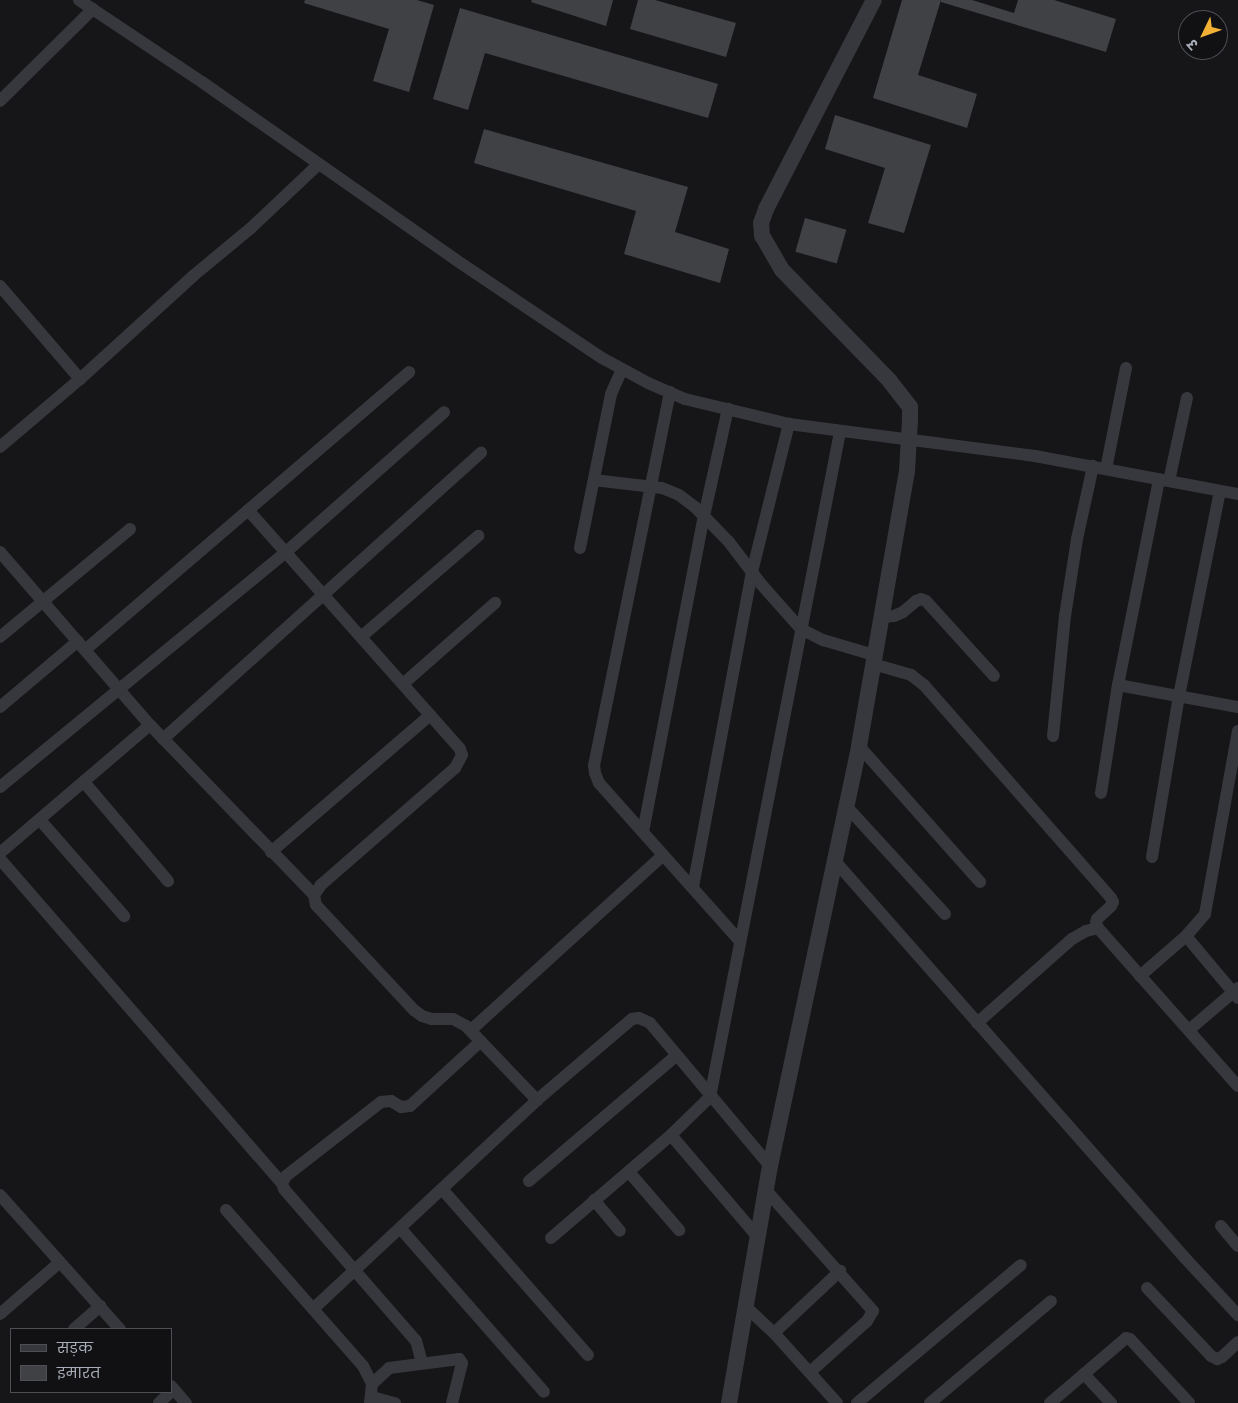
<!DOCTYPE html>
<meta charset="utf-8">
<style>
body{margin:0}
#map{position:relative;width:1238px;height:1403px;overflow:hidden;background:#161618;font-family:Poppins,"Noto Sans Devanagari",sans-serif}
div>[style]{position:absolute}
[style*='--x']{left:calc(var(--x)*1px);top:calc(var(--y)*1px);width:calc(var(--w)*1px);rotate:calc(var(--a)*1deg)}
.building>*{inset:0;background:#404145;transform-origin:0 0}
.minor>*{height:12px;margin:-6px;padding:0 6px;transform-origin:6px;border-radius:6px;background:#37383d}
.tertiary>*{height:16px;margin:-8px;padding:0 8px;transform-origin:8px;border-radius:8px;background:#37383d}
span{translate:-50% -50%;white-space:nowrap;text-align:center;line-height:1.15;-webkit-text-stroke:4px #111113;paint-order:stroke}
.legend{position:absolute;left:10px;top:1328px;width:162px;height:65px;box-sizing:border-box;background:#111113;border:1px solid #4d4f55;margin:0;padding:6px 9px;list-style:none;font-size:15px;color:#a8adb8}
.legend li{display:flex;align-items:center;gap:10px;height:25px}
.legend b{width:25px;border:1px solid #4d4f55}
.north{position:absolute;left:1178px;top:10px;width:50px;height:50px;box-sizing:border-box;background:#111113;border:1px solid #4d4f55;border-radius:50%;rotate:228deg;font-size:14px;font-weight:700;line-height:20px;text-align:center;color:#a8adb8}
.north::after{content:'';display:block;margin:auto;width:18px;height:22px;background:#f2b134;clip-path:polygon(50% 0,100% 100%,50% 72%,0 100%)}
</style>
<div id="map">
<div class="building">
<i style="clip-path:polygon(305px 0,417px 0,434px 5px,409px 92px,373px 81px,389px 29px,304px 3px)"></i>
<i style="clip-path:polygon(532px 0,613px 0,606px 26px,531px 2px)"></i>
<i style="clip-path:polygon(638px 0,655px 0,736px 23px,726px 57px,630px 29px)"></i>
<i style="clip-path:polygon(902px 0,941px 0,918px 75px,977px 94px,967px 128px,873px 98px)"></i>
<i style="clip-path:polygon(941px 0,972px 0,1014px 13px,1018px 0,1054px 0,1116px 19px,1106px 52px,941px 2px)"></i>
<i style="clip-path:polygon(460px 8px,718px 84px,708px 118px,485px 53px,468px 110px,433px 99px)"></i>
<i style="clip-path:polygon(835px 115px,931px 145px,904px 233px,868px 223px,885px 168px,825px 149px)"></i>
<i style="clip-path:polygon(484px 129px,688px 187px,675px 232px,729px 249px,720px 283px,624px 254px,636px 211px,474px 163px)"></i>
<i style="left:805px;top:218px;width:43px;height:35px;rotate:16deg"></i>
</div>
<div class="minor">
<i style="--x:79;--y:0;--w:148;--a:33.7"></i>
<i style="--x:202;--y:82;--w:317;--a:35"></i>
<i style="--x:462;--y:264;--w:169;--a:33.9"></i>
<i style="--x:602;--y:358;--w:52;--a:28.5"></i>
<i style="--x:648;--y:383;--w:40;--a:23.4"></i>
<i style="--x:685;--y:399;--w:107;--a:13.5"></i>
<i style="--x:789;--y:424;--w:248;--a:7.4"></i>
<i style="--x:1035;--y:456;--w:207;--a:10.6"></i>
<i style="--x:0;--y:101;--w:131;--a:-44.7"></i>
<i style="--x:0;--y:286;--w:123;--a:49.3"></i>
<i style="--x:670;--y:392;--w:381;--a:101.5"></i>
<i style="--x:594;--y:765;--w:8;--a:83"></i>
<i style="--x:595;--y:773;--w:11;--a:68"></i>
<i style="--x:599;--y:783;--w:212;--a:48.3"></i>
<i style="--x:0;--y:447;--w:105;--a:-40.4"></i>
<i style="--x:80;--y:379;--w:153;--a:-42.3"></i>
<i style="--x:193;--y:276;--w:75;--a:-39.6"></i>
<i style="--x:251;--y:228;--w:93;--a:-43.3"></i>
<i style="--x:1106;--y:469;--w:103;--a:-78.8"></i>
<i style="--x:594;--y:480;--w:68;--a:6.7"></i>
<i style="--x:662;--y:488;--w:18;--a:22"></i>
<i style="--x:679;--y:495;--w:20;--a:37"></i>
<i style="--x:695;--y:507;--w:49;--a:45.8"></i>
<i style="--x:729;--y:542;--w:53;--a:52.7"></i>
<i style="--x:761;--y:584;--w:60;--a:48.4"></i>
<i style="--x:801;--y:629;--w:25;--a:27"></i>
<i style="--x:823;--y:640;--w:53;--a:16.4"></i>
<i style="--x:1169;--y:481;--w:85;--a:-77.8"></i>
<i style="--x:248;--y:510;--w:319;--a:48.4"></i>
<i style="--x:460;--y:749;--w:6;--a:72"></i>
<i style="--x:462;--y:755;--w:15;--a:118"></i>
<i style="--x:455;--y:768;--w:178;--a:138.9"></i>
<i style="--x:321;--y:885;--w:12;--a:125"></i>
<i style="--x:314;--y:895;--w:10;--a:79"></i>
<i style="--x:316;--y:905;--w:144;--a:47"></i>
<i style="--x:414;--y:1010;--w:10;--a:37"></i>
<i style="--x:422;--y:1016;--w:10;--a:17"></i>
<i style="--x:432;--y:1019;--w:21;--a:0"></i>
<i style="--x:453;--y:1019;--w:15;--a:28"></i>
<i style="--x:466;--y:1026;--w:103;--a:46.2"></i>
<i style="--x:580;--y:548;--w:157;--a:-78.6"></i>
<i style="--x:611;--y:394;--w:27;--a:-66"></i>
<i style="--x:0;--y:552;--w:229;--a:49.1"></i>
<i style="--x:150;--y:725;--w:236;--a:46"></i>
<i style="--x:881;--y:617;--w:13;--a:-4"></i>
<i style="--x:894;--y:616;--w:10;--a:-24"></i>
<i style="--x:903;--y:612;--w:17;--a:-40"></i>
<i style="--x:916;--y:601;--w:5;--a:-22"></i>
<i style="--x:921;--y:599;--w:5;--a:22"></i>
<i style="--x:926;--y:601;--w:101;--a:47.8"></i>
<i style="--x:0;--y:637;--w:169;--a:-39.7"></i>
<i style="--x:361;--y:637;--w:155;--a:-40.8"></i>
<i style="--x:85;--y:650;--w:427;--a:-40.6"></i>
<i style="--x:873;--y:664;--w:40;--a:16"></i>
<i style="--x:911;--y:675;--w:16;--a:38"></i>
<i style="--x:924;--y:685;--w:283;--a:48.7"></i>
<i style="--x:1111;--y:898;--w:4;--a:63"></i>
<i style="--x:1113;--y:902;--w:4;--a:117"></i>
<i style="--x:1111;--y:906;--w:19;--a:137"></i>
<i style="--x:1097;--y:919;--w:4;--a:104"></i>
<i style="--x:1096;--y:923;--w:5;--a:68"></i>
<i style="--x:1098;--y:928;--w:211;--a:48.5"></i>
<i style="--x:403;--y:684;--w:123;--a:-41.4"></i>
<i style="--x:1118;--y:685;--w:122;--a:10.4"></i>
<i style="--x:0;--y:707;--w:102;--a:-40.2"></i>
<i style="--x:1053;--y:736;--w:121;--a:-84.3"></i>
<i style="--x:1065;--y:616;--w:78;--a:-81.1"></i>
<i style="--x:1077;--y:539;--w:75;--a:-77.6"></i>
<i style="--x:163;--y:739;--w:428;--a:-42"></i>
<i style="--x:859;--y:746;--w:182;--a:48.3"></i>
<i style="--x:84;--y:782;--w:130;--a:49.7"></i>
<i style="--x:0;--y:787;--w:370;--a:-39.4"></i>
<i style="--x:286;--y:552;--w:211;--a:-41.5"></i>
<i style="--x:1101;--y:793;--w:109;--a:-81.1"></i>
<i style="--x:1118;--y:685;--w:210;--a:-78.7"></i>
<i style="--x:847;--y:807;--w:145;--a:47.5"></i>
<i style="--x:40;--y:820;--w:128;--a:48.8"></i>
<i style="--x:643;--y:832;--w:322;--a:-79.1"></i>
<i style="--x:704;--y:516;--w:110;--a:-77.4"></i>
<i style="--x:271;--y:852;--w:210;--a:-40.7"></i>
<i style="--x:0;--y:853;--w:197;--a:-40.5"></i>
<i style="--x:1152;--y:857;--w:163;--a:-80.5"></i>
<i style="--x:1179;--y:696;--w:209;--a:-78.7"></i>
<i style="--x:0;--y:859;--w:430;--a:49"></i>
<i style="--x:834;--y:860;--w:531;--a:48.59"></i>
<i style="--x:1185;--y:1258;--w:78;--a:47.1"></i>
<i style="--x:693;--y:887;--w:320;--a:-79.4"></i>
<i style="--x:752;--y:572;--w:153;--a:-76"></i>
<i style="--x:1186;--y:936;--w:81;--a:50"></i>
<i style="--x:1140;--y:976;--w:61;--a:-41"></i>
<i style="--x:1186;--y:936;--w:29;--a:-49"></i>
<i style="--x:1205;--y:914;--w:186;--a:-79.8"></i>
<i style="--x:977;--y:1023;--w:127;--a:-41.5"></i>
<i style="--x:1072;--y:939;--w:16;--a:-30"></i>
<i style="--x:1086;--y:931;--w:12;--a:-14"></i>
<i style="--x:471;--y:1030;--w:260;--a:-42.3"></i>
<i style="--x:1189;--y:1030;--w:65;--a:-40.6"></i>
<i style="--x:671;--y:1135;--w:131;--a:49.6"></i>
<i style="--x:629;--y:1172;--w:77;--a:49.2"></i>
<i style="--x:529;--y:1181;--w:193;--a:-40.4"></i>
<i style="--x:442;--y:1189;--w:221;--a:48.7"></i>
<i style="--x:765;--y:1189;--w:163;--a:48.5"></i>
<i style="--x:873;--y:1311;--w:12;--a:121"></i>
<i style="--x:867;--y:1321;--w:76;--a:138.2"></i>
<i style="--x:0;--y:1195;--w:180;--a:48.2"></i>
<i style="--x:594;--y:1200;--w:40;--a:50"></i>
<i style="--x:226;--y:1210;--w:208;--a:48.7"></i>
<i style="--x:363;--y:1366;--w:20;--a:63"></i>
<i style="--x:372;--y:1384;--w:19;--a:96"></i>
<i style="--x:1221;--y:1226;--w:26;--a:50"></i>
<i style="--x:400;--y:1228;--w:218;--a:48.7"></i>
<i style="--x:551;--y:1238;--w:158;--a:-40.6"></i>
<i style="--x:671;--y:1135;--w:54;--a:-44.3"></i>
<i style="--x:710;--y:1097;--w:678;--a:-78.94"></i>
<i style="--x:1147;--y:1288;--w:93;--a:46.7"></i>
<i style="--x:1211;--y:1356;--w:7;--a:27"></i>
<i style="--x:1217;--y:1359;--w:5;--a:-22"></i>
<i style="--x:1222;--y:1357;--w:22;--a:-43"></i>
<i style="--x:746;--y:1307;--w:38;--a:43"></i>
<i style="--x:774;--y:1333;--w:94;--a:48"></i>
<i style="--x:313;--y:1309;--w:306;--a:-43"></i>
<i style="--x:537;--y:1100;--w:125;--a:-40.5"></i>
<i style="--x:632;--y:1019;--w:7;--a:-8"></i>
<i style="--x:639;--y:1018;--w:12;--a:24"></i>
<i style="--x:650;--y:1023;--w:187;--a:50"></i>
<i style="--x:0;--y:1314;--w:79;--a:-40.9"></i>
<i style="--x:74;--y:1329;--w:35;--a:-41"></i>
<i style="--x:774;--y:1333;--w:91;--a:-43.2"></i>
<i style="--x:422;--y:1363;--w:23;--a:-105"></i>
<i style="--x:416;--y:1341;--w:201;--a:-131"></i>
<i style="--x:284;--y:1189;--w:6;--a:-108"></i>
<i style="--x:282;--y:1183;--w:8;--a:-60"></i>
<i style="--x:286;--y:1176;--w:120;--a:-37.9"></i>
<i style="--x:381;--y:1102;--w:10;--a:-6"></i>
<i style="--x:391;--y:1101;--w:12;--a:31"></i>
<i style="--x:401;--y:1107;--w:9;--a:-6"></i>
<i style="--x:410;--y:1106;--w:96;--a:-42.5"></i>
<i style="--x:1084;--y:1374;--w:40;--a:47"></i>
<i style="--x:372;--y:1384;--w:23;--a:-43"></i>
<i style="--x:389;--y:1368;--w:71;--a:-7.3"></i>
<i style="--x:459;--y:1359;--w:5;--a:53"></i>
<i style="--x:462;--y:1363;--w:41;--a:104"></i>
<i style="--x:171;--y:1386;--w:23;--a:49"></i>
<i style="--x:372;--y:1397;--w:24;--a:15"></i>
<i style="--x:159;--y:1403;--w:16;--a:-43"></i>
<i style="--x:857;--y:1403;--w:214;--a:-40.1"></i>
<i style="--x:930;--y:1403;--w:158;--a:-40.1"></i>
<i style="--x:1050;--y:1403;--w:100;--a:-40.5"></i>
<i style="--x:1126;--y:1338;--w:4;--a:14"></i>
<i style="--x:1130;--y:1339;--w:87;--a:47.3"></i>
</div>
<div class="tertiary">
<i style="--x:729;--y:1403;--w:241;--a:-80.2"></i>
<i style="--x:770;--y:1166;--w:429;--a:-78"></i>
<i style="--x:859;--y:746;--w:279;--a:-80.1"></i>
<i style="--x:907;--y:471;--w:50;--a:-86.6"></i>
<i style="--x:910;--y:421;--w:14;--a:-90"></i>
<i style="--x:910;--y:407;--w:33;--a:-128"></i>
<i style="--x:890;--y:381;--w:155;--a:-134.2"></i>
<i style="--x:782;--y:270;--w:39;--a:-120"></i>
<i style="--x:762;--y:236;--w:13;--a:-94"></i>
<i style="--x:761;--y:223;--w:15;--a:-70"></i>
<i style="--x:766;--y:209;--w:235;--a:-62.7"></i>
</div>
<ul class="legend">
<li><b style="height:6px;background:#37383d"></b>सड़क</li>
<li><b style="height:14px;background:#404145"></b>इमारत</li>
</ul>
<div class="north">उ</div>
</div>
